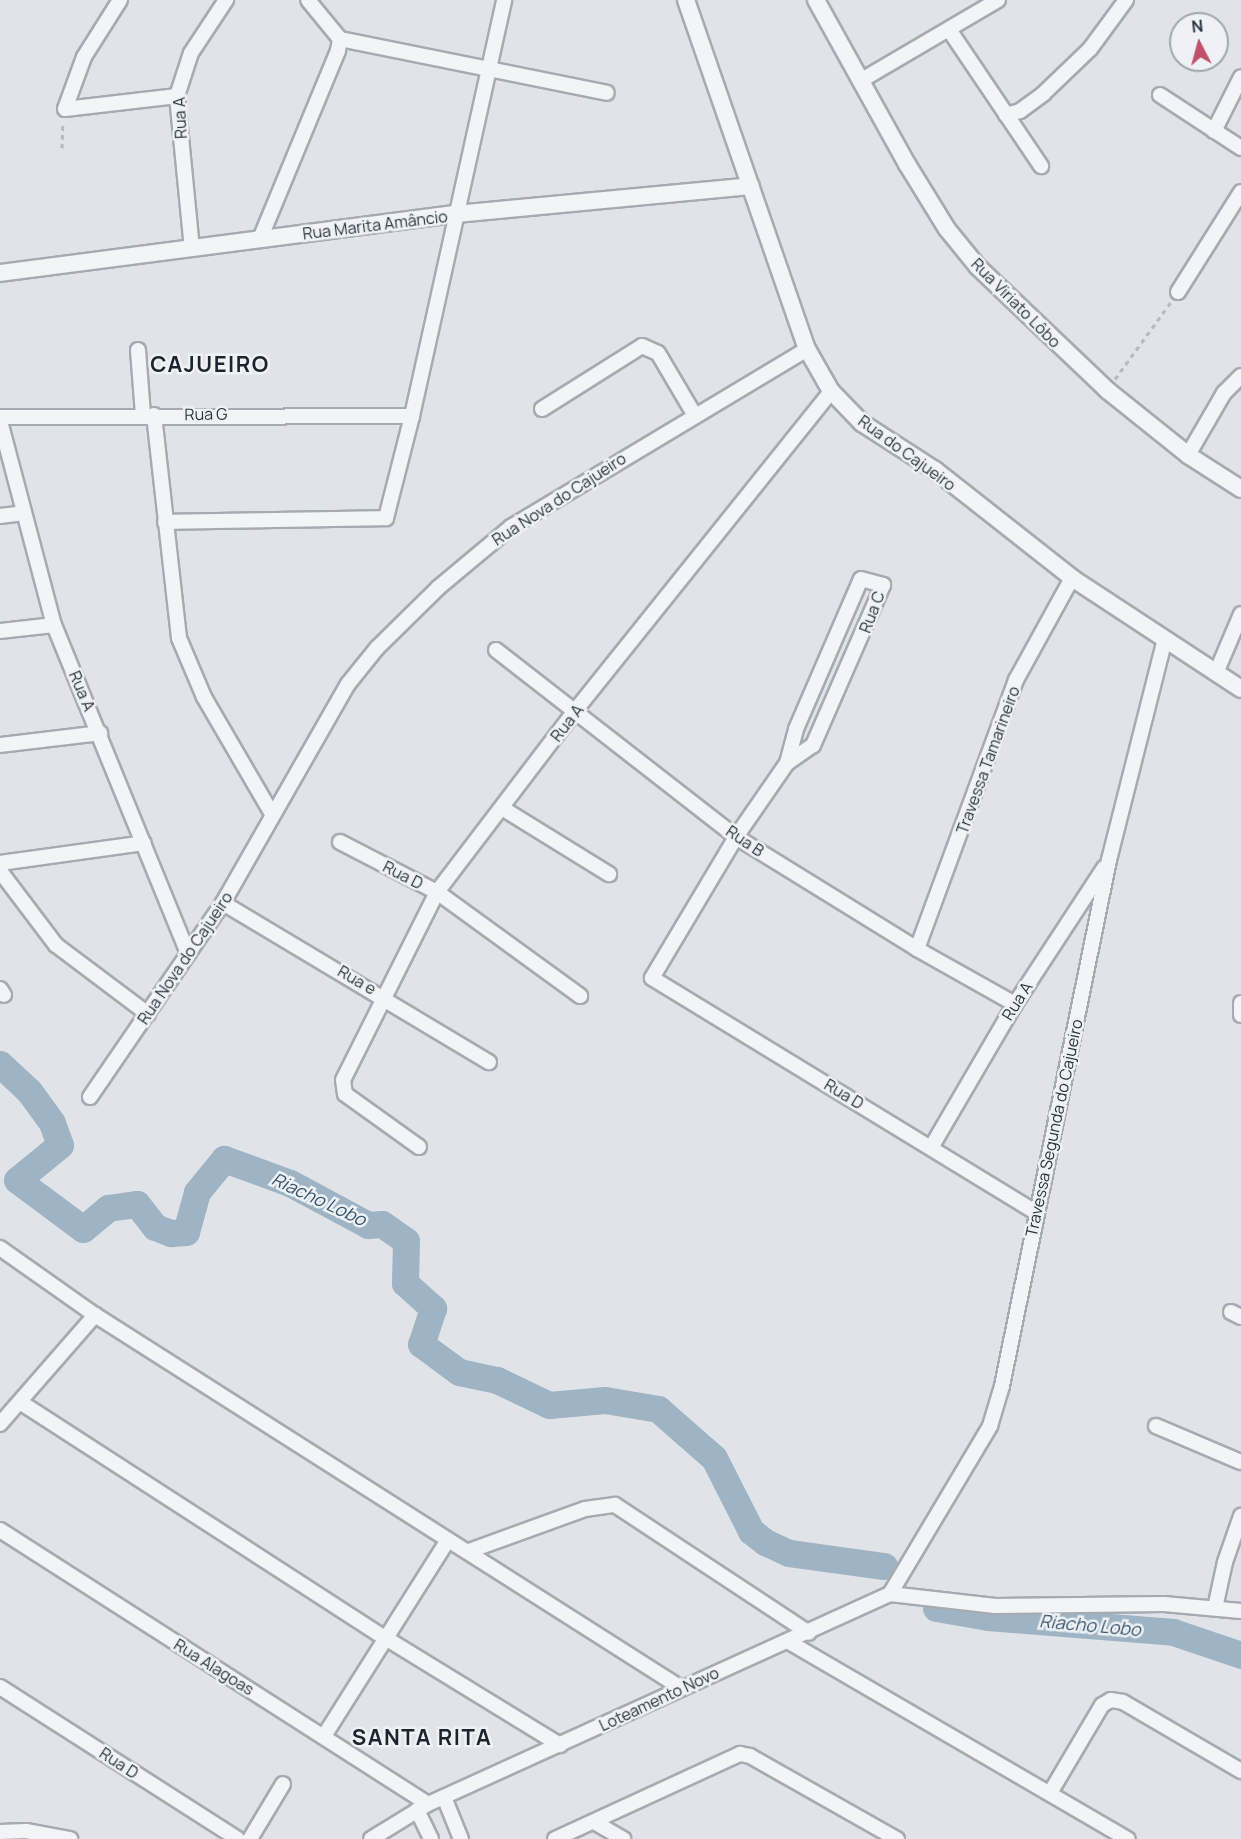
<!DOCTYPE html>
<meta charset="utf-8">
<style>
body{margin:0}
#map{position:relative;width:1241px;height:1839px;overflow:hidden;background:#e0e3e7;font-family:Manrope,sans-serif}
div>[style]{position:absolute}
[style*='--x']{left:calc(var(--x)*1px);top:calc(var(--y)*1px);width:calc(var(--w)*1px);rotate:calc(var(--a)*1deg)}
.river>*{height:27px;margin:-13.5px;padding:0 13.5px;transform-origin:13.5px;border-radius:13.5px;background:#9eb4c4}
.path>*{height:3px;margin-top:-1.5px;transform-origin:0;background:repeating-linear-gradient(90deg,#b6babe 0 4.5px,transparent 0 9px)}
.roads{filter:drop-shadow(2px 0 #a6abb1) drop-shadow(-2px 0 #a6abb1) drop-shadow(0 2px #a6abb1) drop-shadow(0 -2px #a6abb1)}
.minor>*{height:14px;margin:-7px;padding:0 7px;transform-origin:7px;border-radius:7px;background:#f2f4f6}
.tertiary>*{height:16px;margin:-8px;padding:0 8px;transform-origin:8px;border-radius:8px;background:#f2f4f6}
span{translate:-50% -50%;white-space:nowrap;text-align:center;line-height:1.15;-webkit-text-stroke:5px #eff2f5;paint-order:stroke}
.street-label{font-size:16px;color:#2a333d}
.water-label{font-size:18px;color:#38556d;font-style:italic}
.district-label{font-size:22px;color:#1c242e;font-weight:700;letter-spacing:1.5px}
.north{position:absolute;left:1169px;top:12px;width:60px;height:60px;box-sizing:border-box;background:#eff2f5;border:2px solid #a0a6ab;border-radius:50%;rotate:354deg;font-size:16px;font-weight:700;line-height:24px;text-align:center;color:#2a333d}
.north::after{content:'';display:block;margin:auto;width:21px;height:27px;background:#c1506d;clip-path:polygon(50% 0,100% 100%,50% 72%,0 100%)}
</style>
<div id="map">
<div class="river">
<i style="--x:0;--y:1064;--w:40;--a:43"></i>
<i style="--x:29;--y:1091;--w:39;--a:54"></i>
<i style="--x:52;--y:1123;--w:23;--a:70"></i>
<i style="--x:60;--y:1145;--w:55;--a:140.9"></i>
<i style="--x:17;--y:1180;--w:82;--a:36.6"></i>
<i style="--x:83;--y:1229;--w:33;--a:-40"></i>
<i style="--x:108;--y:1208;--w:29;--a:-8"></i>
<i style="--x:137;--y:1204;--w:29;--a:52"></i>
<i style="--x:155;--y:1227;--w:17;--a:21"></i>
<i style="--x:171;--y:1233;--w:15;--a:-4"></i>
<i style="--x:186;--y:1232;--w:41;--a:-74.6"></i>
<i style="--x:197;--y:1192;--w:43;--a:-50.7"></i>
<i style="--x:224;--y:1159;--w:70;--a:20"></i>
<i style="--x:290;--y:1183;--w:89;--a:28.3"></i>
<i style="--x:368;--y:1225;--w:14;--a:-4"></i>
<i style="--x:382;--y:1224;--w:29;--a:35"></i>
<i style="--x:406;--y:1241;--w:42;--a:91.4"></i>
<i style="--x:405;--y:1283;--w:38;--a:42"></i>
<i style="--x:433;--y:1308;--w:38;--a:108"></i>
<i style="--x:421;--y:1344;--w:47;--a:36.4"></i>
<i style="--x:459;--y:1372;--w:39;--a:12"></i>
<i style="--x:497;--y:1380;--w:58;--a:25.7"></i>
<i style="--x:549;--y:1405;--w:56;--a:-5.1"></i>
<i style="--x:605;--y:1400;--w:54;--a:9.6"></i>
<i style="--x:658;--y:1409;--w:74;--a:41.2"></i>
<i style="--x:714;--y:1458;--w:82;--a:63.1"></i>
<i style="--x:751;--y:1531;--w:18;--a:38"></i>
<i style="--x:765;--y:1542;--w:26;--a:25"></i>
<i style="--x:789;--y:1553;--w:96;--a:7.8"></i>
<i style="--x:936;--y:1608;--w:53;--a:9.8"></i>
<i style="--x:988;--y:1617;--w:186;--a:4.6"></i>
<i style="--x:1173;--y:1632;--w:72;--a:18.7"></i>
</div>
<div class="path">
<i style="--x:62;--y:148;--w:26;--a:-88"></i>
<i style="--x:1115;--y:379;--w:95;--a:-54"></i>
</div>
<div class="roads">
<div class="minor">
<i style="--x:120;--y:0;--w:67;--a:122.3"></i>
<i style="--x:84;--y:57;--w:55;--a:110.1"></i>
<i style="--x:65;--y:109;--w:113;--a:-6.6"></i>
<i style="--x:950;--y:31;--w:163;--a:56"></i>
<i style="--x:340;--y:39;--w:272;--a:11.4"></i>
<i style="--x:860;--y:81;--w:160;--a:-30.4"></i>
<i style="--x:1160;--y:95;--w:97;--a:33.2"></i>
<i style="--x:1006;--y:115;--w:15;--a:-16"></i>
<i style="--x:1020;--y:111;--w:29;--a:-36"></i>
<i style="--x:1043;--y:94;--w:65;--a:-43.8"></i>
<i style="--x:1090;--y:49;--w:61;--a:-53.7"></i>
<i style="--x:1214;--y:131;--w:60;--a:-63.4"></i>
<i style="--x:260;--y:239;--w:204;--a:-67.5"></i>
<i style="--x:338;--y:51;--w:12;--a:-81"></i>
<i style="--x:340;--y:39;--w:50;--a:-129.4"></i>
<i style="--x:192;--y:249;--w:154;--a:-95.6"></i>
<i style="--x:177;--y:96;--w:45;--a:-72"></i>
<i style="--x:191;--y:53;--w:64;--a:-56.6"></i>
<i style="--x:1178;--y:292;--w:118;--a:-57.8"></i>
<i style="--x:138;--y:350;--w:65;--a:85.6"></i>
<i style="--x:542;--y:409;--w:118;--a:-32.2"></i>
<i style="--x:642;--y:346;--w:17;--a:24"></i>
<i style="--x:658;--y:353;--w:71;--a:59.5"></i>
<i style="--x:154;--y:415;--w:224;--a:83.6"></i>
<i style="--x:179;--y:638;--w:64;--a:67"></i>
<i style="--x:204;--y:697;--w:135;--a:59.8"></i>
<i style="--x:0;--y:417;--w:412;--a:-0.1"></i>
<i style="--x:0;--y:421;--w:211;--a:75.2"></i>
<i style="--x:54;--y:625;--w:355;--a:67.8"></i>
<i style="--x:1188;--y:455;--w:72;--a:-59.9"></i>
<i style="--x:1224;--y:393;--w:24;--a:-45"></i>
<i style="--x:0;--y:516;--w:24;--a:-7"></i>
<i style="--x:165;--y:522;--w:221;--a:-1"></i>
<i style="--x:386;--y:518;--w:105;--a:-75.7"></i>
<i style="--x:412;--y:416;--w:426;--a:-77.5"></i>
<i style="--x:0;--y:631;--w:54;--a:-6.3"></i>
<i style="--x:496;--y:650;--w:304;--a:37.9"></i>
<i style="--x:736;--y:837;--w:213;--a:31.7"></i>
<i style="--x:917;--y:949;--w:112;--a:29.3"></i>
<i style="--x:1216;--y:673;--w:64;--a:-67"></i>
<i style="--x:0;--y:745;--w:101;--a:-6.8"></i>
<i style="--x:787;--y:763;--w:35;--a:-75"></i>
<i style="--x:796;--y:729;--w:163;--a:-66.6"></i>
<i style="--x:861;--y:579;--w:23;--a:15"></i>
<i style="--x:883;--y:585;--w:175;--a:113.6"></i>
<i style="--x:813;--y:745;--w:32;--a:145"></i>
<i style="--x:787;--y:763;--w:90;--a:124.6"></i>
<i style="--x:736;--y:837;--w:164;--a:120.8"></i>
<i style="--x:652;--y:978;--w:450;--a:31.4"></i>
<i style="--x:502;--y:808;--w:126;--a:31.7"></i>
<i style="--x:340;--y:842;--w:109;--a:27.3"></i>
<i style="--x:437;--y:892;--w:177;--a:36"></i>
<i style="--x:0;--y:863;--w:145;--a:-7.9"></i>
<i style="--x:0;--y:871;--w:93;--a:52.9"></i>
<i style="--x:56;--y:945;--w:115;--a:36.9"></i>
<i style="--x:223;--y:903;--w:310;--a:30.9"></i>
<i style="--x:917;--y:949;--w:287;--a:-69.8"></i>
<i style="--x:1016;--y:680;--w:116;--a:-61.2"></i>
<i style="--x:0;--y:989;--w:7;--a:56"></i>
<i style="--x:1241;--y:1003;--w:12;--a:90"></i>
<i style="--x:90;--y:1097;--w:235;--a:-55.6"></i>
<i style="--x:223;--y:903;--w:252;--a:-60.3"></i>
<i style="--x:348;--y:684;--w:46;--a:-51.1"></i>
<i style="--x:377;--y:648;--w:86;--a:-44.5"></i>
<i style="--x:438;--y:588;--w:95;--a:-39.9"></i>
<i style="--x:511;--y:527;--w:345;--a:-31"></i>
<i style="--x:932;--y:1146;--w:164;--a:-59.7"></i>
<i style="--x:1015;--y:1004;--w:163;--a:-56.8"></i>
<i style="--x:419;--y:1147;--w:91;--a:-144.4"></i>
<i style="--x:345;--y:1094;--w:14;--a:-98"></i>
<i style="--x:343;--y:1080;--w:210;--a:-63.4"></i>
<i style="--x:437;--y:892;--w:228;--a:-52.7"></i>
<i style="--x:575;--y:711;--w:410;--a:-51.3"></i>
<i style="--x:0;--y:1248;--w:116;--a:35.2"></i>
<i style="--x:95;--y:1315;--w:695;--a:32.48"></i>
<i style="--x:1231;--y:1312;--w:11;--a:27"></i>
<i style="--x:20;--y:1402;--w:437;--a:32.9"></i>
<i style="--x:387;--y:1639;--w:203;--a:31.5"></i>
<i style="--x:0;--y:1424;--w:145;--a:-48.9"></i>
<i style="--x:1156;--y:1426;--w:92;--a:23"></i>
<i style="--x:0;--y:1530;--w:508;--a:32.63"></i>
<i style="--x:469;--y:1551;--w:123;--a:-19.9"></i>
<i style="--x:585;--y:1509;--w:30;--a:-8"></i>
<i style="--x:615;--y:1505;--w:232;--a:33.4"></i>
<i style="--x:890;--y:1594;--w:196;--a:-59.2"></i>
<i style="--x:990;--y:1426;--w:42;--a:-73.3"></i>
<i style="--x:1002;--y:1386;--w:537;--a:-78.5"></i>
<i style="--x:1109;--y:860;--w:228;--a:-75.8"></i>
<i style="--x:890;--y:1594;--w:106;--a:6.5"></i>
<i style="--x:995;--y:1606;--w:169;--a:-0.7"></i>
<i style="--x:1164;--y:1604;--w:77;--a:5.2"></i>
<i style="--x:1215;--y:1608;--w:47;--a:-77.7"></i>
<i style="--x:1225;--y:1562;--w:49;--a:-70.8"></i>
<i style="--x:789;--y:1642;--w:392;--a:30.2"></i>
<i style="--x:0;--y:1687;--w:282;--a:32.6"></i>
<i style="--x:324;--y:1736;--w:232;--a:-57.7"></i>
<i style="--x:1050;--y:1793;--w:102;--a:-59.4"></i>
<i style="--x:1102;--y:1705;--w:10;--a:-29"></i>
<i style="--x:1111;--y:1700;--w:12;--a:9"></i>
<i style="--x:1123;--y:1702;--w:137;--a:30.3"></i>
<i style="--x:444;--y:1797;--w:45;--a:68"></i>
<i style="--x:417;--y:1810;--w:32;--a:64"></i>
<i style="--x:594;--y:1822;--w:34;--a:30"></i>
<i style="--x:0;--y:1832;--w:26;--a:-2"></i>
<i style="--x:26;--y:1831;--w:45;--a:10.3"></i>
<i style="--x:250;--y:1839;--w:64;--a:-59"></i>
<i style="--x:371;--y:1839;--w:67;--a:-31.6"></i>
<i style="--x:428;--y:1804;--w:507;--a:-24.44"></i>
<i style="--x:555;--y:1839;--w:204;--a:-24.7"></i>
<i style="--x:740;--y:1754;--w:10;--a:11"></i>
<i style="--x:750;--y:1756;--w:169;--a:29.5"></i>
</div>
<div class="tertiary">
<i style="--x:686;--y:0;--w:369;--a:70.9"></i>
<i style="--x:807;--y:349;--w:48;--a:60.3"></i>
<i style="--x:831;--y:391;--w:45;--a:45.9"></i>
<i style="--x:862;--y:423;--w:87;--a:32.8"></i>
<i style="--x:935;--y:470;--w:174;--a:38.2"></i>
<i style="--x:1072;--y:578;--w:202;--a:33.3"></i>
<i style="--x:816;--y:0;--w:188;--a:61"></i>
<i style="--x:907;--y:164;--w:76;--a:58.4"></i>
<i style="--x:947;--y:229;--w:49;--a:50.8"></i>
<i style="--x:978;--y:267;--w:178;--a:43.6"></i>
<i style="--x:1107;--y:390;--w:104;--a:38.7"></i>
<i style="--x:1188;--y:455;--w:63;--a:32.7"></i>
<i style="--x:0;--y:273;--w:460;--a:-7.4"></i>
<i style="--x:456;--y:214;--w:296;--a:-5.4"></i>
</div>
</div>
<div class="street-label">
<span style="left:180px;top:118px;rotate:-93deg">Rua A</span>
<span style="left:375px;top:225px;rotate:-7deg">Rua Marita Amâncio</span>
<span style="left:1016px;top:303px;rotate:45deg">Rua Viriato Lôbo</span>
<span style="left:206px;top:414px;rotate:-1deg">Rua G</span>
<span style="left:907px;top:453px;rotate:36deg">Rua do Cajueiro</span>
<span style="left:559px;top:499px;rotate:-33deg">Rua Nova do Cajueiro</span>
<span style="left:872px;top:612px;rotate:-69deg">Rua C</span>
<span style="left:82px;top:691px;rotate:67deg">Rua A</span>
<span style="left:567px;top:723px;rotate:-52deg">Rua A</span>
<span style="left:988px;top:760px;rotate:-70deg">Travessa Tamarineiro</span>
<span style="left:745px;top:841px;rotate:34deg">Rua B</span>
<span style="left:403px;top:875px;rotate:27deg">Rua D</span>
<span style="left:185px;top:958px;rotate:-56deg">Rua Nova do Cajueiro</span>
<span style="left:357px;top:980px;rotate:30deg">Rua e</span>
<span style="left:1017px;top:1001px;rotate:-58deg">Rua A</span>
<span style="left:844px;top:1094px;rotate:31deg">Rua D</span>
<span style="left:1054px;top:1128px;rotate:-78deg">Travessa Segunda do Cajueiro</span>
<span style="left:214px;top:1667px;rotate:32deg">Rua Alagoas</span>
<span style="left:659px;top:1699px;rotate:-25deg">Loteamento Novo</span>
<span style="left:119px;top:1763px;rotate:33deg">Rua D</span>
</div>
<div class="water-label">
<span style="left:319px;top:1199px;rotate:25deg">Riacho Lobo</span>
<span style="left:1090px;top:1625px;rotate:5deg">Riacho Lobo</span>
</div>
<div class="district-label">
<span style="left:210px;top:365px">CAJUEIRO</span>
<span style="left:422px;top:1738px">SANTA RITA</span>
</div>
<div class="north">N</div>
</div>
